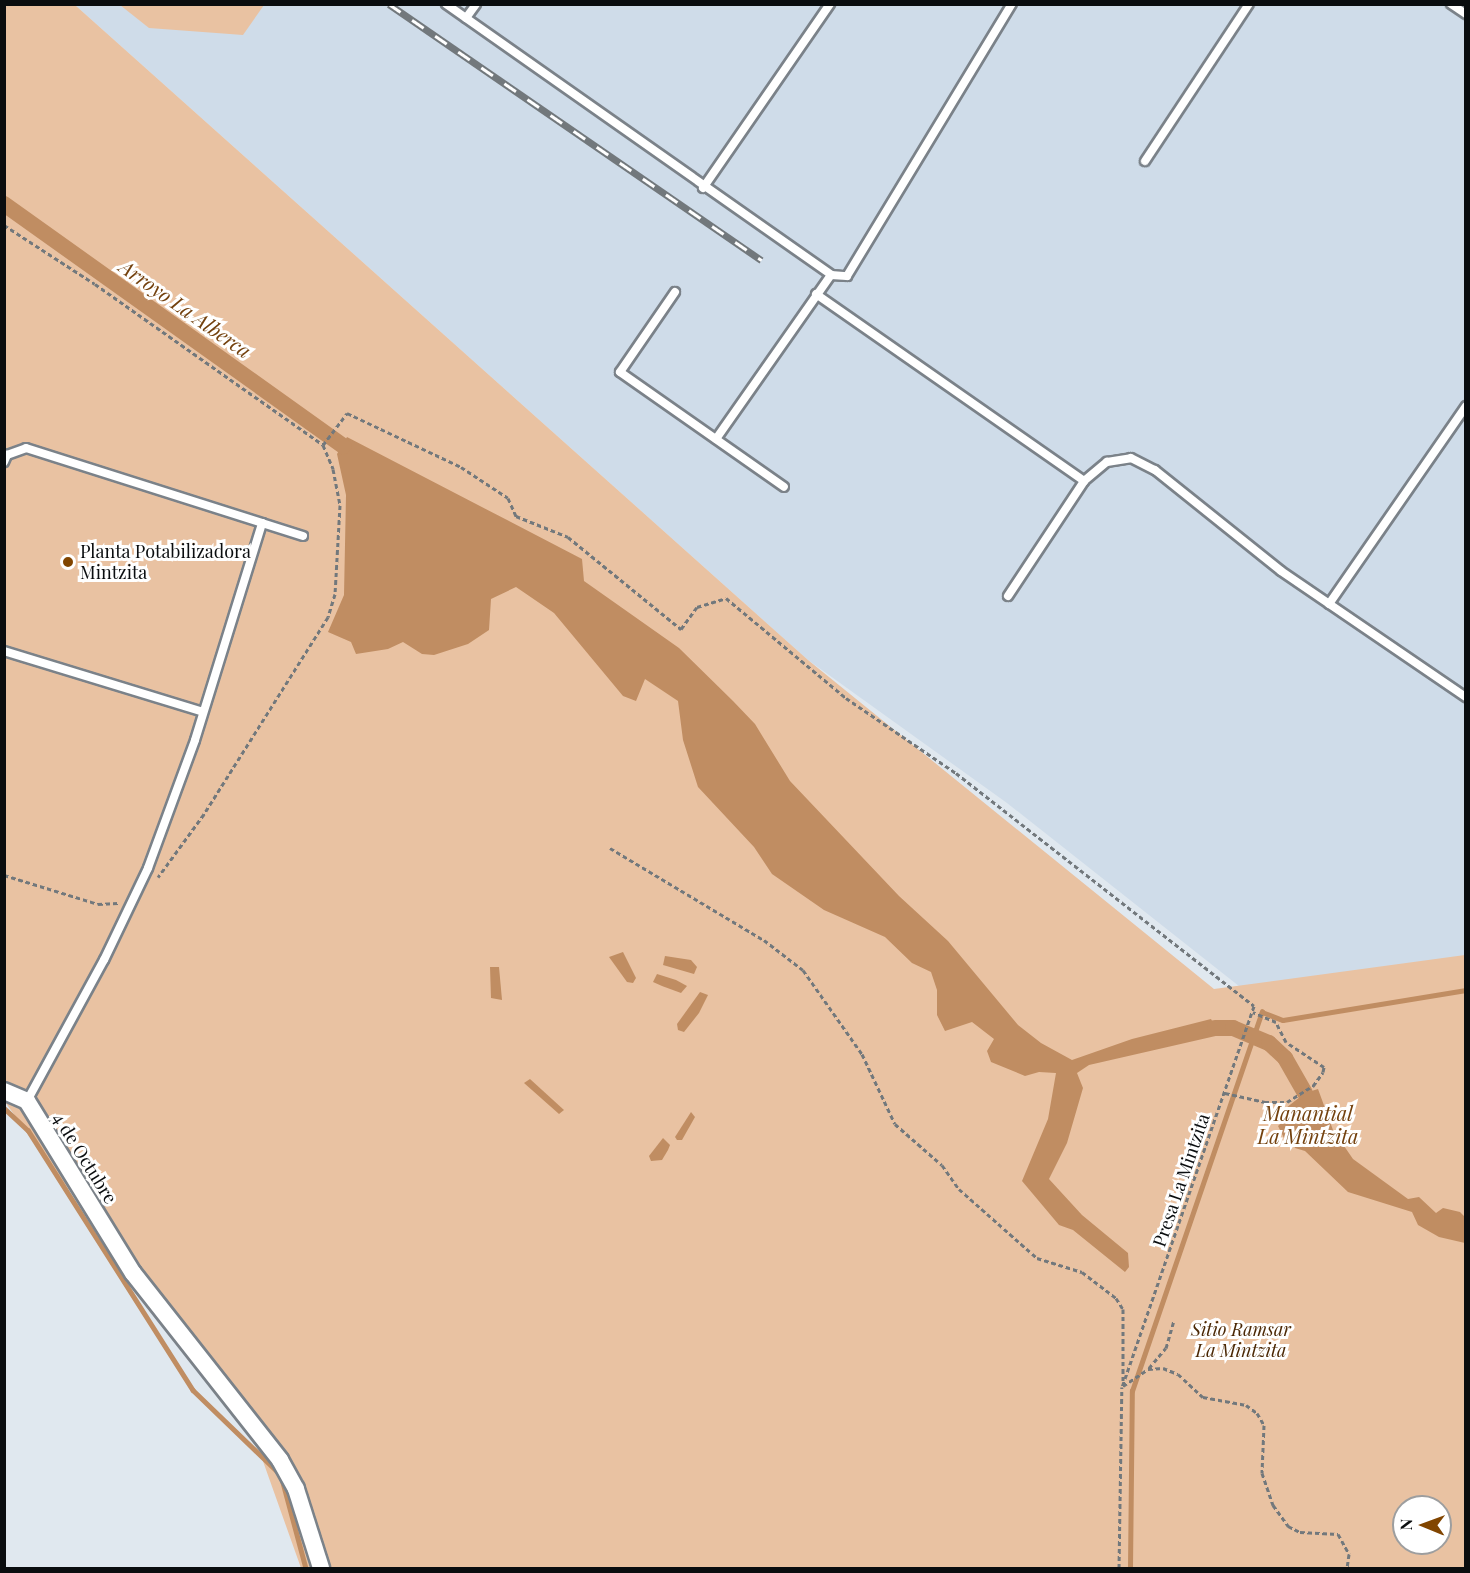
<!DOCTYPE html>
<style>
body{margin:0}
#map{position:relative;width:1470px;height:1573px;overflow:hidden;background:#e0e8ef;font-family:"Playfair Display",serif}
div>[style]{position:absolute}
[style*='--x']{left:calc(var(--x)*1px);top:calc(var(--y)*1px);width:calc(var(--w)*1px);rotate:calc(var(--a)*1deg)}
.built>*{inset:0;background:#cfdce9}
.green>*{inset:0;background:#e9c2a2}
.water>*{inset:0;background:#c08d62}
.stream>*{height:4.5px;margin:-2.25px;padding:0 2.25px;transform-origin:2.25px;border-radius:2.25px;background:#c08d62}
.canal>*{height:16px;margin:-8px;padding:0 8px;transform-origin:8px;border-radius:8px;background:#c08d62}
.path>*{height:3px;margin-top:-1.5px;transform-origin:0;background:repeating-linear-gradient(90deg,#72787c 0 4.5px,transparent 0 7.5px)}
.roads{filter:drop-shadow(2px 0 #7b8289) drop-shadow(-2px 0 #7b8289) drop-shadow(0 2px #7b8289) drop-shadow(0 -2px #7b8289)}
.lane>*{height:8px;margin:-4px;padding:0 4px;transform-origin:4px;border-radius:4px;background:#fff}
.street>*{height:16px;margin:-8px;padding:0 8px;transform-origin:8px;border-radius:8px;background:#fff}
.rail>*{height:7px;margin-top:-3.5px;transform-origin:0;background:repeating-linear-gradient(90deg,#fff 0 14px,#72787c 0 28px);box-sizing:border-box;border-block:2px solid #72787c}
.dots>*{width:16px;height:16px;translate:-50% -50%;box-sizing:border-box;border:3px solid #fff;border-radius:50%}
span{translate:-50% -50%;white-space:nowrap;text-align:center;line-height:1.15;-webkit-text-stroke:6px #fff;paint-order:stroke}
.poi-label{font-size:18px;color:#0a0d0f}
.left{translate:0 -50%;text-align:left}
.street-label{font-size:18px;color:#0a0d0f}
.park-label{font-size:18px;color:#4b2805;font-style:italic}
.water-label{font-size:20px;color:#73410e;font-style:italic}
.frame{position:absolute;inset:0;border:6px solid #0a0d0f;pointer-events:none}
.north{position:absolute;left:1392px;top:1495px;width:60px;height:60px;box-sizing:border-box;background:#fff;border:2px solid #9d9e9f;border-radius:50%;rotate:271deg;font-size:16px;font-weight:700;line-height:24px;text-align:center;color:#0a0d0f}
.north::after{content:'';display:block;margin:auto;width:21px;height:27px;background:#814500;clip-path:polygon(50% 0,100% 100%,50% 72%,0 100%)}
</style>
<div id="map">
<div class="built">
<i style="clip-path:polygon(75px 5px,1465px 5px,1465px 963px,1249px 994px,1007px 803px,808px 660px)"></i>
</div>
<div class="green">
<i style="clip-path:polygon(evenodd,4px 5px,75px 5px,808px 660px,1214px 989px,1465px 955px,1465px 1568px,301px 1568px,259px 1450px,5px 1102px,4px 5px,1404px 1507px,1440px 1507px,1440px 1543px,1404px 1543px,1404px 1507px)"></i>
<i style="clip-path:polygon(120px 5px,264px 5px,243px 35px,149px 28px)"></i>
</div>
<div class="water">
<i style="clip-path:polygon(347px 437px,582px 559px,584px 581px,679px 648px,733px 701px,755px 724px,790px 781px,899px 896px,948px 941px,1018px 1025px,1041px 1043px,1072px 1060px,1132px 1039px,1211px 1019px,1220px 1035px,1089px 1065px,1077px 1073px,1083px 1088px,1067px 1143px,1049px 1179px,1082px 1215px,1128px 1253px,1129px 1267px,1125px 1272px,1073px 1230px,1059px 1225px,1022px 1181px,1048px 1119px,1056px 1073px,1039px 1072px,1025px 1076px,991px 1062px,987px 1051px,994px 1039px,972px 1022px,945px 1031px,937px 1015px,937px 990px,931px 972px,912px 963px,885px 937px,824px 910px,772px 874px,754px 847px,698px 787px,683px 740px,678px 701px,645px 679px,636px 701px,623px 696px,554px 613px,516px 587px,491px 599px,489px 630px,468px 644px,434px 655px,422px 654px,403px 642px,388px 649px,356px 654px,351px 642px,328px 632px,344px 595px,346px 495px,337px 454px)"></i>
<i style="clip-path:polygon(623px 952px,636px 978px,633px 983px,627px 982px,609px 957px)"></i>
<i style="clip-path:polygon(665px 956px,691px 960px,697px 967px,694px 974px,663px 965px)"></i>
<i style="clip-path:polygon(490px 967px,499px 967px,502px 1000px,491px 998px)"></i>
<i style="clip-path:polygon(657px 974px,676px 980px,687px 986px,681px 993px,662px 986px,653px 982px)"></i>
<i style="clip-path:polygon(700px 992px,708px 995px,699px 1013px,684px 1032px,678px 1030px,677px 1024px)"></i>
<i style="clip-path:polygon(530px 1079px,564px 1110px,559px 1114px,524px 1083px)"></i>
<i style="clip-path:polygon(1318px 1089px,1333px 1130px,1353px 1159px,1408px 1199px,1419px 1197px,1436px 1213px,1443px 1208px,1460px 1212px,1465px 1217px,1465px 1243px,1439px 1237px,1418px 1225px,1412px 1212px,1348px 1192px,1305px 1151px,1295px 1148px,1291px 1140px,1285px 1140px,1278px 1126px,1284px 1120px,1286px 1108px,1305px 1093px)"></i>
<i style="clip-path:polygon(691px 1112px,695px 1117px,682px 1140px,677px 1140px,675px 1137px)"></i>
<i style="clip-path:polygon(663px 1138px,670px 1145px,668px 1150px,662px 1160px,651px 1161px,649px 1156px)"></i>
</div>
<div class="stream">
<i style="--x:4;--y:1108;--w:33;--a:43"></i>
<i style="--x:28;--y:1130;--w:308;--a:57.6"></i>
<i style="--x:193;--y:1390;--w:122;--a:44"></i>
<i style="--x:281;--y:1475;--w:96;--a:75"></i>
<i style="--x:1130;--y:1568;--w:177;--a:-89.4"></i>
<i style="--x:1132;--y:1391;--w:401;--a:-71.1"></i>
<i style="--x:1262;--y:1012;--w:22;--a:21"></i>
<i style="--x:1283;--y:1020;--w:185;--a:-9.3"></i>
</div>
<div class="canal">
<i style="--x:4;--y:204;--w:417;--a:35.5"></i>
<i style="--x:1215;--y:1028;--w:18;--a:0"></i>
<i style="--x:1233;--y:1028;--w:39;--a:23"></i>
<i style="--x:1269;--y:1043;--w:22;--a:43"></i>
<i style="--x:1285;--y:1058;--w:40;--a:60.3"></i>
</div>
<div class="path">
<i style="--x:4;--y:225;--w:108;--a:33"></i>
<i style="--x:95;--y:284;--w:279;--a:35.2"></i>
<i style="--x:323;--y:445;--w:26;--a:67"></i>
<i style="--x:333;--y:469;--w:37;--a:79"></i>
<i style="--x:340;--y:505;--w:89;--a:93.2"></i>
<i style="--x:335;--y:594;--w:24;--a:107"></i>
<i style="--x:328;--y:617;--w:233;--a:122.2"></i>
<i style="--x:204;--y:814;--w:78;--a:126.1"></i>
<i style="--x:323;--y:445;--w:40;--a:-53"></i>
<i style="--x:347;--y:413;--w:126;--a:25.3"></i>
<i style="--x:461;--y:467;--w:56;--a:33.4"></i>
<i style="--x:508;--y:498;--w:20;--a:66"></i>
<i style="--x:516;--y:516;--w:56;--a:22"></i>
<i style="--x:568;--y:537;--w:146;--a:39.2"></i>
<i style="--x:681;--y:629;--w:27;--a:-54"></i>
<i style="--x:697;--y:607;--w:30;--a:-17"></i>
<i style="--x:726;--y:598;--w:156;--a:39.8"></i>
<i style="--x:846;--y:698;--w:133;--a:34.3"></i>
<i style="--x:956;--y:773;--w:378;--a:38"></i>
<i style="--x:1254;--y:1006;--w:404;--a:109.1"></i>
<i style="--x:610;--y:848;--w:179;--a:30.9"></i>
<i style="--x:764;--y:940;--w:49;--a:37.6"></i>
<i style="--x:803;--y:970;--w:103;--a:54.9"></i>
<i style="--x:862;--y:1054;--w:77;--a:64.8"></i>
<i style="--x:895;--y:1124;--w:62;--a:41.1"></i>
<i style="--x:942;--y:1165;--w:29;--a:55"></i>
<i style="--x:959;--y:1189;--w:104;--a:41.5"></i>
<i style="--x:1037;--y:1258;--w:47;--a:17.3"></i>
<i style="--x:1082;--y:1272;--w:43;--a:37.4"></i>
<i style="--x:1116;--y:1298;--w:13;--a:58"></i>
<i style="--x:1123;--y:1309;--w:72;--a:90"></i>
<i style="--x:4;--y:875;--w:98;--a:17.1"></i>
<i style="--x:98;--y:904;--w:20;--a:-3"></i>
<i style="--x:1225;--y:1093;--w:41;--a:12.7"></i>
<i style="--x:1265;--y:1102;--w:22;--a:0"></i>
<i style="--x:1287;--y:1102;--w:31;--a:-32"></i>
<i style="--x:1313;--y:1086;--w:17;--a:-54"></i>
<i style="--x:1323;--y:1072;--w:5;--a:-79"></i>
<i style="--x:1324;--y:1067;--w:45;--a:-146.7"></i>
<i style="--x:1286;--y:1042;--w:22;--a:-117"></i>
<i style="--x:1276;--y:1022;--w:25;--a:-157"></i>
<i style="--x:1149;--y:1368;--w:26;--a:-50"></i>
<i style="--x:1166;--y:1348;--w:29;--a:-74"></i>
<i style="--x:1123;--y:1386;--w:30;--a:-34"></i>
<i style="--x:1148;--y:1369;--w:15;--a:-4"></i>
<i style="--x:1163;--y:1368;--w:16;--a:22"></i>
<i style="--x:1178;--y:1374;--w:34;--a:43"></i>
<i style="--x:1203;--y:1397;--w:44;--a:10.5"></i>
<i style="--x:1246;--y:1405;--w:14;--a:36"></i>
<i style="--x:1257;--y:1413;--w:14;--a:60"></i>
<i style="--x:1264;--y:1425;--w:48;--a:92.4"></i>
<i style="--x:1262;--y:1473;--w:34;--a:71"></i>
<i style="--x:1273;--y:1505;--w:26;--a:54"></i>
<i style="--x:1288;--y:1526;--w:13;--a:27"></i>
<i style="--x:1300;--y:1532;--w:38;--a:3"></i>
<i style="--x:1338;--y:1534;--w:23;--a:61"></i>
<i style="--x:1349;--y:1554;--w:14;--a:98"></i>
<i style="--x:1119;--y:1568;--w:181;--a:-89.1"></i>
</div>
<div class="roads">
<div class="lane">
<i style="--x:446;--y:4;--w:471;--a:35.1"></i>
<i style="--x:831;--y:275;--w:16;--a:4"></i>
<i style="--x:847;--y:276;--w:318;--a:-58.8"></i>
<i style="--x:1451;--y:4;--w:18;--a:34"></i>
<i style="--x:466;--y:18;--w:17;--a:-54"></i>
<i style="--x:1145;--y:161;--w:188;--a:-56.5"></i>
<i style="--x:703;--y:188;--w:224;--a:-55.4"></i>
<i style="--x:675;--y:292;--w:97;--a:124.5"></i>
<i style="--x:620;--y:372;--w:200;--a:35"></i>
<i style="--x:816;--y:294;--w:327;--a:34.9"></i>
<i style="--x:716;--y:439;--w:200;--a:-55"></i>
<i style="--x:4;--y:462;--w:8;--a:-67"></i>
<i style="--x:7;--y:455;--w:20;--a:-20"></i>
<i style="--x:26;--y:448;--w:248;--a:17.6"></i>
<i style="--x:1008;--y:596;--w:138;--a:-56.5"></i>
<i style="--x:1084;--y:481;--w:30;--a:-40"></i>
<i style="--x:1107;--y:462;--w:24;--a:-9"></i>
<i style="--x:1131;--y:458;--w:27;--a:27"></i>
<i style="--x:1155;--y:470;--w:161;--a:38.7"></i>
<i style="--x:1281;--y:571;--w:224;--a:34.3"></i>
<i style="--x:1329;--y:604;--w:241;--a:-55.3"></i>
<i style="--x:4;--y:651;--w:208;--a:17"></i>
<i style="--x:27;--y:1101;--w:161;--a:-61.4"></i>
<i style="--x:104;--y:960;--w:102;--a:-64.4"></i>
<i style="--x:148;--y:868;--w:136;--a:-69.8"></i>
<i style="--x:195;--y:740;--w:227;--a:-72.8"></i>
<i style="--x:262;--y:523;--w:43;--a:17.6"></i>
</div>
<div class="street">
<i style="--x:4;--y:1091;--w:25;--a:23"></i>
<i style="--x:27;--y:1101;--w:202;--a:58.4"></i>
<i style="--x:133;--y:1273;--w:238;--a:51.8"></i>
<i style="--x:280;--y:1460;--w:33;--a:61"></i>
<i style="--x:296;--y:1489;--w:83;--a:72.4"></i>
</div>
</div>
<div class="rail">
<i style="--x:389;--y:4;--w:452;--a:34.5"></i>
</div>
<div class="dots">
<i style="left:68px;top:562px;background:#814500"></i>
</div>
<div class="poi-label">
<span class="left" style="left:80px;top:562px">Planta Potabilizadora<br>Mintzita</span>
</div>
<div class="street-label">
<span style="left:85px;top:1158px;rotate:58deg">4 de Octubre</span>
<span style="left:1181px;top:1180px;rotate:-71deg">Presa La Mintzita</span>
</div>
<div class="park-label">
<span style="left:1241px;top:1340px">Sitio Ramsar<br>La Mintzita</span>
</div>
<div class="water-label">
<span style="left:186px;top:308px;rotate:35deg">Arroyo La Alberca</span>
<span style="left:1308px;top:1124px">Manantial<br>La Mintzita</span>
</div>
<div class="frame"></div>
<div class="north">N</div>
</div>
